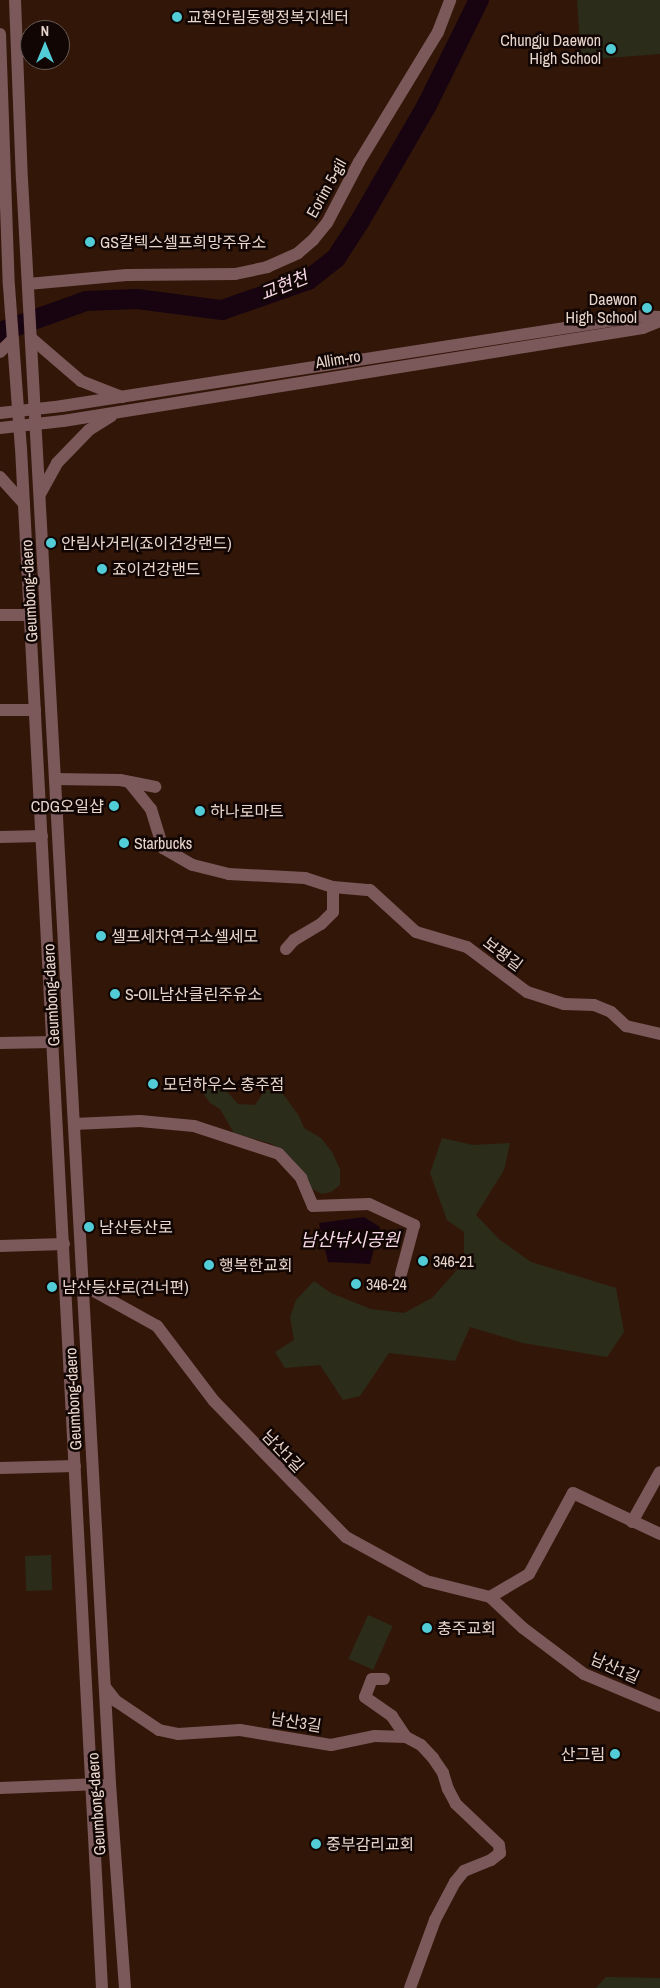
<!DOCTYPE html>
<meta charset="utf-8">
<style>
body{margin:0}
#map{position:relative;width:660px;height:1988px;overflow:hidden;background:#321709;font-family:"Archivo Narrow","Noto Sans KR",sans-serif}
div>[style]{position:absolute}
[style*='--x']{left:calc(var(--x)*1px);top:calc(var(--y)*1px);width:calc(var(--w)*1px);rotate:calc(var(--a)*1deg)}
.green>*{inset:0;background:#2c2c1a;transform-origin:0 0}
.water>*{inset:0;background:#180410}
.river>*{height:20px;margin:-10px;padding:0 10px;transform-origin:10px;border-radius:10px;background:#180410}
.minor>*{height:12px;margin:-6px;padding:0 6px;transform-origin:6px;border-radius:6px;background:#7b585a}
.tertiary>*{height:12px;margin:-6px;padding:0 6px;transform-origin:6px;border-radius:6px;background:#7b585a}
.dots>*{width:14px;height:14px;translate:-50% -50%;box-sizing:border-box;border:2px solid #110603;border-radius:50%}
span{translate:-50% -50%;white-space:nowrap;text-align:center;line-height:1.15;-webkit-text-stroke:5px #110603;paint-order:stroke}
.poi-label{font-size:16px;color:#e8d5cc}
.left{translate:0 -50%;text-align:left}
.right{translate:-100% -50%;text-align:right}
.street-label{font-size:16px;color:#e8d5cc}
.water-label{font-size:18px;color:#f9d8ea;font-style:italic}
.north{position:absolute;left:20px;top:20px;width:50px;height:50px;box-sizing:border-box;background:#110603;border:1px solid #675953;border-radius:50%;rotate:0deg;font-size:14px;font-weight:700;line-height:20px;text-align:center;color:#e8d5cc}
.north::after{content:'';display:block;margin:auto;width:18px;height:22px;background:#52ccd6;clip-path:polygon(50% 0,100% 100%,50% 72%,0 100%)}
</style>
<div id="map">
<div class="green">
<i style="clip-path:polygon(577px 0,660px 0,660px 54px,581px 60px)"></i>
<i style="clip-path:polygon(209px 1081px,220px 1084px,238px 1104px,255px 1105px,265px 1090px,280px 1090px,299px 1116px,304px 1128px,321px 1138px,332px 1152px,340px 1169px,340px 1185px,331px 1192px,322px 1194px,310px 1188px,291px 1158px,272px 1144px,234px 1133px,220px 1109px,210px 1103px,203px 1093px,203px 1083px)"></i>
<i style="clip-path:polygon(442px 1138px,473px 1145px,510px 1143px,504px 1170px,476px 1215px,500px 1240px,531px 1262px,616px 1288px,624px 1332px,607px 1357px,523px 1343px,470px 1327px,455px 1361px,389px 1353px,360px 1396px,343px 1400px,320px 1365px,285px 1368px,275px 1352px,294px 1340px,290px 1317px,296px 1300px,314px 1281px,331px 1293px,371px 1309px,404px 1313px,432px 1298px,464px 1262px,464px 1232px,447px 1220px,430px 1173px)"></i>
<i style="left:51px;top:1555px;width:35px;height:26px;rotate:88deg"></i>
<i style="left:368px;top:1615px;width:27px;height:48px;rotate:24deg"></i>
<i style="clip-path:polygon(606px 1977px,660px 1978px,660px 1988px,596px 1988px)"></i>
</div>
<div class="water">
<i style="clip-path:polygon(364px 1217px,380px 1227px,370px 1264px,328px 1262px,319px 1223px)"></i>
</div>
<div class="river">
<i style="--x:0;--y:332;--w:91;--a:-19.8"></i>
<i style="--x:86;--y:301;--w:51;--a:-2.2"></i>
<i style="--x:137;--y:299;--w:86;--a:7.4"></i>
<i style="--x:222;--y:310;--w:91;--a:-19.2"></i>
<i style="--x:308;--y:280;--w:36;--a:-38"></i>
<i style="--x:336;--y:258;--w:44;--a:-57"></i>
<i style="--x:360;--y:221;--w:134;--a:-60"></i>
<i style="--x:427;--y:105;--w:117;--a:-63.7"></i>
</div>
<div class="minor">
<i style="--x:0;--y:615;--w:30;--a:0"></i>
<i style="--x:0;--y:710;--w:35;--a:0"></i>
<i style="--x:55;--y:779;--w:65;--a:0.9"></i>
<i style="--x:120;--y:780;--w:36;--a:11"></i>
<i style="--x:129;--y:782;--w:35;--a:51"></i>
<i style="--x:151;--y:809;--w:41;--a:72.9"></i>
<i style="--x:163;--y:848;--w:34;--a:30"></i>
<i style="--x:193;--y:865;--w:37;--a:14"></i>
<i style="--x:229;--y:874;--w:76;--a:3"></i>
<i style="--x:305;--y:878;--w:29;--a:18"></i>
<i style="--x:333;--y:887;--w:37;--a:5"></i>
<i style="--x:370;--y:890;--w:62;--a:42.4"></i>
<i style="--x:416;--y:932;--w:53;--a:16.4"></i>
<i style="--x:467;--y:947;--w:75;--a:36.9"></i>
<i style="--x:527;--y:992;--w:39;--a:18"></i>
<i style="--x:564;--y:1004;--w:30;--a:2"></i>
<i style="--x:594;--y:1005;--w:18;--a:22"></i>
<i style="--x:611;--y:1012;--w:21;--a:43"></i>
<i style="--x:626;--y:1026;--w:35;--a:13"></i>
<i style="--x:0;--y:837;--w:42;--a:-1.4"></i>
<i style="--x:286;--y:949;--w:12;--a:-48"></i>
<i style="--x:294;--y:940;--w:31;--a:-31"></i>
<i style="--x:321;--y:924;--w:17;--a:-45"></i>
<i style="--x:333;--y:912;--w:25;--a:-90"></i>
<i style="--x:0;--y:1043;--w:53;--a:-1.1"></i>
<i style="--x:74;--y:1124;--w:66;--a:-2.6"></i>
<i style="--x:140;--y:1121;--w:54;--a:5.3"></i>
<i style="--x:194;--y:1126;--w:89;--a:18.2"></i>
<i style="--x:279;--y:1154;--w:33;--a:47"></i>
<i style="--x:301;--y:1178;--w:30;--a:67"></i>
<i style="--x:313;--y:1206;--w:56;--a:-2"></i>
<i style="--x:369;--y:1204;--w:50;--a:25"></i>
<i style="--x:414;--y:1225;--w:51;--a:104.9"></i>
<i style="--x:0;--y:1246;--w:64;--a:-1.8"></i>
<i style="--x:83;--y:1285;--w:85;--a:29"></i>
<i style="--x:157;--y:1326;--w:94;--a:52.8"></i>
<i style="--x:214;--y:1401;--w:190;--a:45.9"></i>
<i style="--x:346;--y:1537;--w:91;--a:28.8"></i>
<i style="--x:426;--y:1581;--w:66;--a:14"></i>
<i style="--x:490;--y:1597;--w:45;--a:43.2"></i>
<i style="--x:523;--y:1628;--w:76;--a:37"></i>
<i style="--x:584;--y:1674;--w:82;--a:22.8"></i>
<i style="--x:0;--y:1468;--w:75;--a:-1.5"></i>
<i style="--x:632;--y:1522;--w:57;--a:-60.8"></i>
<i style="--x:490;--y:1597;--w:45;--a:-30.5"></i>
<i style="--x:529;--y:1574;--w:92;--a:-61.5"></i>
<i style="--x:573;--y:1493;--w:96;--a:25.2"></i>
<i style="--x:105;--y:1687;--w:18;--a:52"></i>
<i style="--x:116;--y:1701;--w:52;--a:34"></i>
<i style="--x:159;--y:1730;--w:19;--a:12"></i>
<i style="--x:178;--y:1734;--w:62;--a:-3.7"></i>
<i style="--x:240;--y:1730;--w:92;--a:9.4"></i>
<i style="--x:331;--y:1745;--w:45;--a:-11.6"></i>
<i style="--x:375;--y:1736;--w:31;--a:2"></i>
<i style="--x:406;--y:1737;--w:25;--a:-124"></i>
<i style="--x:392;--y:1716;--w:33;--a:-145"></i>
<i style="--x:365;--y:1697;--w:19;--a:-69"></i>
<i style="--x:372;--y:1679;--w:12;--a:0"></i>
<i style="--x:406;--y:1737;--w:17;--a:28"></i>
<i style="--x:421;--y:1745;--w:18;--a:47"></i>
<i style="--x:433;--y:1758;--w:18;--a:56"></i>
<i style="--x:443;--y:1773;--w:17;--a:73"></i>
<i style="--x:448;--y:1789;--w:17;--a:62"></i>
<i style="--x:456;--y:1804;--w:59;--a:43.6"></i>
<i style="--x:499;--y:1845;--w:8;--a:83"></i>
<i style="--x:500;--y:1853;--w:11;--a:142"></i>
<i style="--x:491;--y:1860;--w:29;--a:158"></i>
<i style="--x:464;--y:1871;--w:14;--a:129"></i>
<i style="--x:455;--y:1882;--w:43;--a:117.8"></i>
<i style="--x:435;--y:1920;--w:72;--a:110.2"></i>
</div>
<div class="tertiary">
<i style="--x:15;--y:0;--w:179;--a:87.8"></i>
<i style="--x:22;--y:179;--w:1607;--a:86.86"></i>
<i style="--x:110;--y:1784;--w:205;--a:85.8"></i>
<i style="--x:0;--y:34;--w:252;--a:88"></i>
<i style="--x:9;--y:286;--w:162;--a:85.8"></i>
<i style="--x:21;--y:448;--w:1542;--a:86.99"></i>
<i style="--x:28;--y:284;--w:99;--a:-5.2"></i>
<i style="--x:127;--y:275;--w:108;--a:-0.5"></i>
<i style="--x:235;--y:274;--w:33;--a:-12"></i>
<i style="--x:267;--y:267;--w:34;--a:-24"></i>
<i style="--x:298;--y:253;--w:20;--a:-41"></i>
<i style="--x:313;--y:240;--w:22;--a:-51"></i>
<i style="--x:327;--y:223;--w:69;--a:-62.3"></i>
<i style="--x:359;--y:162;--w:152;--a:-58.7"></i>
<i style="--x:438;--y:32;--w:34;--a:-69"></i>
<i style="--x:31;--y:338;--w:66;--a:40.7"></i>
<i style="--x:81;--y:381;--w:44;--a:21.3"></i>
<i style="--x:0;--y:352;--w:18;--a:-45"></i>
<i style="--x:0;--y:413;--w:62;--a:-6.4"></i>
<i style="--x:62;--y:406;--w:587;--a:-8.82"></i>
<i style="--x:642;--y:316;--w:18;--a:3"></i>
<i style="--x:0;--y:428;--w:63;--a:-6.3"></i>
<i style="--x:63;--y:421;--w:587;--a:-9.11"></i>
<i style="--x:643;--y:328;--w:18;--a:-22"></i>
<i style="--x:0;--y:477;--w:36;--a:48"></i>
<i style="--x:40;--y:494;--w:35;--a:-61"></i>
<i style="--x:57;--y:463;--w:46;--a:-45.9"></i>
<i style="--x:89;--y:430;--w:26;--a:-32"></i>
<i style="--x:0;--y:1788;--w:100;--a:-2.3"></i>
</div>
<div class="dots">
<i style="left:177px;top:17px;background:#52ccd6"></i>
<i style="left:611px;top:49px;background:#52ccd6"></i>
<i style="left:90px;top:242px;background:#52ccd6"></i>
<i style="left:647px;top:308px;background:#52ccd6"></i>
<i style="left:51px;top:543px;background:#52ccd6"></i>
<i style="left:102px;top:569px;background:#52ccd6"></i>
<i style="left:114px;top:806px;background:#52ccd6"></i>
<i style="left:200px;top:811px;background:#52ccd6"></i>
<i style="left:124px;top:843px;background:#52ccd6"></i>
<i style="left:101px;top:936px;background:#52ccd6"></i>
<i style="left:115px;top:994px;background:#52ccd6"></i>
<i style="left:153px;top:1084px;background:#52ccd6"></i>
<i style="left:89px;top:1227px;background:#52ccd6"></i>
<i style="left:423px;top:1261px;background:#52ccd6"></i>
<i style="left:209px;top:1265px;background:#52ccd6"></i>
<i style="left:356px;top:1284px;background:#52ccd6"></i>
<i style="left:52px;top:1287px;background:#52ccd6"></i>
<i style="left:427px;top:1628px;background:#52ccd6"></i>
<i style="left:615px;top:1754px;background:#52ccd6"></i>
<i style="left:316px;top:1844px;background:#52ccd6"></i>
</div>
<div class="poi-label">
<span class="left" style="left:187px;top:17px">교현안림동행정복지센터</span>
<span class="right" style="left:601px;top:49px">Chungju Daewon<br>High School</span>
<span class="left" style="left:100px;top:242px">GS칼텍스셀프희망주유소</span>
<span class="right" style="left:637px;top:308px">Daewon<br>High School</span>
<span class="left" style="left:61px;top:543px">안림사거리(죠이건강랜드)</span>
<span class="left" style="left:112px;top:569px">죠이건강랜드</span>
<span class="right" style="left:104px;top:806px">CDG오일샵</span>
<span class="left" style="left:210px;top:811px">하나로마트</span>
<span class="left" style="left:134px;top:843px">Starbucks</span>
<span class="left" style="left:111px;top:936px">셀프세차연구소셀세모</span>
<span class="left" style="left:125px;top:994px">S-OIL남산클린주유소</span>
<span class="left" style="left:163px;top:1084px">모던하우스 충주점</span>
<span class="left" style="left:99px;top:1227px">남산등산로</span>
<span class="left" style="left:433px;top:1261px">346-21</span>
<span class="left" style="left:219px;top:1265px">행복한교회</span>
<span class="left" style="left:366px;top:1284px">346-24</span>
<span class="left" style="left:62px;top:1287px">남산등산로(건너편)</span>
<span class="left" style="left:437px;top:1628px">충주교회</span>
<span class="right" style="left:605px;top:1754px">산그림</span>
<span class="left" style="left:326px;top:1844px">중부감리교회</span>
</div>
<div class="street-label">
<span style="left:326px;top:188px;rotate:-61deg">Eorim 5-gil</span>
<span style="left:338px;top:359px;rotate:-9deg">Allim-ro</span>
<span style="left:29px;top:591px;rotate:-93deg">Geumbong-daero</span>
<span style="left:503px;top:954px;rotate:37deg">보평길</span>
<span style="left:51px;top:995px;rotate:-93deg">Geumbong-daero</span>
<span style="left:73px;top:1399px;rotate:-93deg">Geumbong-daero</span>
<span style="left:283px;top:1451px;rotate:46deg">남산1길</span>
<span style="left:615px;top:1668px;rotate:24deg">남산1길</span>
<span style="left:296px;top:1722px;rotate:9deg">남산3길</span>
<span style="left:96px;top:1804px;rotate:-94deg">Geumbong-daero</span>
</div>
<div class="water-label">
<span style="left:284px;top:286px;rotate:-22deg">교현천</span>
<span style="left:350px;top:1240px">남산낚시공원</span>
</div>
<div class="north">N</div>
</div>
